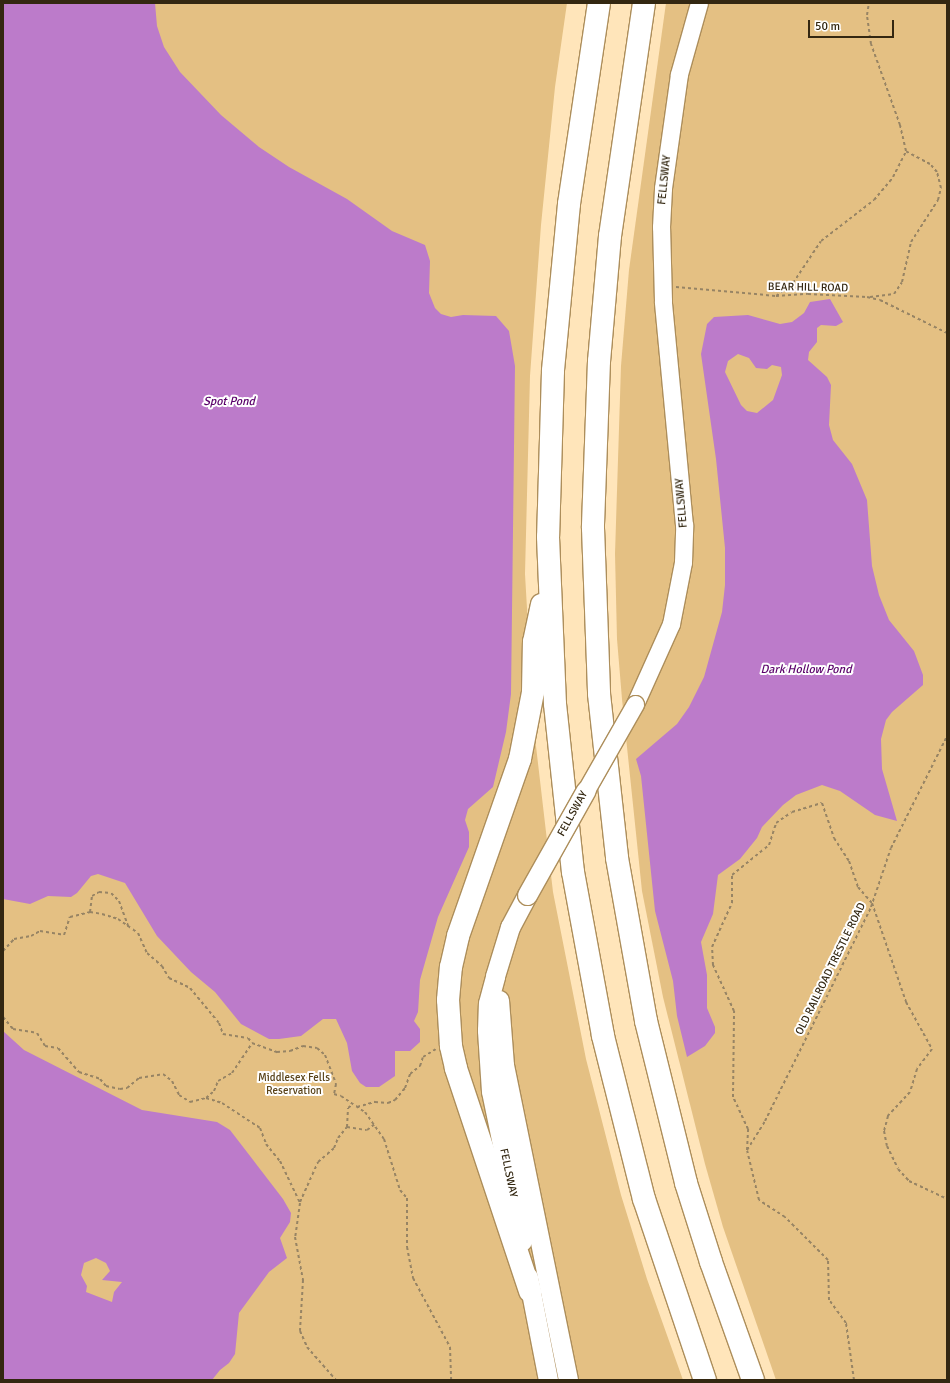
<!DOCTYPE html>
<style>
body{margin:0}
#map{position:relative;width:950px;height:1383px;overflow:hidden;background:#ffe5ba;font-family:Signika,sans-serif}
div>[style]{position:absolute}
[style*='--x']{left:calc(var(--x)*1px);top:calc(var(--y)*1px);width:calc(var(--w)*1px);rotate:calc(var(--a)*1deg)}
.green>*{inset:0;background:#e4c083}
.water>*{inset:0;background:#bc7bca}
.path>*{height:2px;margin-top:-1px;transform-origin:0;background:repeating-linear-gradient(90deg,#978464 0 3px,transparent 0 6px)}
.roads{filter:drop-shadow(1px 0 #ad8e5b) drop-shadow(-1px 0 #ad8e5b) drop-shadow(0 1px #ad8e5b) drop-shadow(0 -1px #ad8e5b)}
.secondary>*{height:17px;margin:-8.5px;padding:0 8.5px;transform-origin:8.5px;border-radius:8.5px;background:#fff}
.primary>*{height:19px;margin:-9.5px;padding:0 9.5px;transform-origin:9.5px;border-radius:9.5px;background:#fff}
.highway>*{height:22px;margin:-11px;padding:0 11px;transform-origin:11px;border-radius:11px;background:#fff}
.bridges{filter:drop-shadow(1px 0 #ad8e5b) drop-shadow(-1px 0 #ad8e5b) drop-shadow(0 1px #ad8e5b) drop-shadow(0 -1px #ad8e5b)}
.secondary-bridge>*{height:17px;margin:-8.5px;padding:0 8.5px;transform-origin:8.5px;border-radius:8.5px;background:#fff}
.primary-bridge>*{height:19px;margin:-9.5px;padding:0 9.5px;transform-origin:9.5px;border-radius:9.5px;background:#fff}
span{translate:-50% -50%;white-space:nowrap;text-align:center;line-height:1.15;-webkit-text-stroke:4px #fff;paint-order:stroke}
.street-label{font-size:11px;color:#332711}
.park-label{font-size:11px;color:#584218}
.water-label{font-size:12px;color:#5a006a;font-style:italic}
.frame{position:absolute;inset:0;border:4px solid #332711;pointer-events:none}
.scale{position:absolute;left:808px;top:20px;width:86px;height:18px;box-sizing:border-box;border:2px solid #332711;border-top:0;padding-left:5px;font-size:12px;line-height:14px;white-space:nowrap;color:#332711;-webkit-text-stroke:3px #fff;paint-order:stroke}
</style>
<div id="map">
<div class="green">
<i style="clip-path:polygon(3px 3px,567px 3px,555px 87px,541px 225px,530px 376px,525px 574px,534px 729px,553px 892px,586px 1059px,621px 1195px,647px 1279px,683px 1380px,3px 1380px)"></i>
<i style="clip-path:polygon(666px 3px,947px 3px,947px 1380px,776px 1380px,723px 1227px,705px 1164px,663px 997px,642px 891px,622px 699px,617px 639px,615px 554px,621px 366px,629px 270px)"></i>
</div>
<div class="water">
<i style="clip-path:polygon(3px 3px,155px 3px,157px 26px,164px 47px,180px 72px,221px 115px,259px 147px,289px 167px,347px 199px,392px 231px,425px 245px,430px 261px,429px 293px,435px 308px,441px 314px,451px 317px,463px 315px,496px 316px,509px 331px,515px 366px,511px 694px,506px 732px,493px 787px,468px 809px,465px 820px,469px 832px,469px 847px,438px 917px,420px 980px,418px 1012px,414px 1021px,420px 1029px,420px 1042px,410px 1051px,395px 1051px,395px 1076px,379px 1087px,366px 1087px,360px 1083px,352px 1071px,347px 1043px,336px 1019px,323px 1019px,301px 1036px,279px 1039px,269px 1039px,241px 1024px,215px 992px,191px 972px,157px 936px,125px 883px,98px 874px,91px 876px,77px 893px,71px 897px,48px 896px,30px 904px,3px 899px)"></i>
<i style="clip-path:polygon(evenodd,830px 299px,843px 322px,836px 326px,821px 325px,817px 328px,817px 342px,809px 352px,808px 360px,827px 377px,831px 385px,829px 425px,833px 440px,852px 464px,867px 500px,872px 566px,879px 595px,889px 620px,914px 651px,923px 675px,923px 685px,892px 712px,886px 720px,881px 739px,882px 769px,897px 821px,875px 815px,840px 791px,822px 785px,796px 795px,783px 805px,762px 827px,757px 838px,740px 859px,718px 875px,713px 914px,701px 942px,707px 975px,707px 1008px,715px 1027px,715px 1033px,705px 1046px,687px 1057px,677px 1016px,673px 981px,655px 911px,641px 776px,636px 759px,677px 724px,689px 707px,704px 677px,722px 612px,725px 585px,725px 548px,716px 459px,701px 354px,707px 324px,714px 317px,748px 315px,780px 324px,792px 322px,804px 313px,810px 302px,830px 299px,738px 354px,749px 358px,756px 368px,767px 369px,772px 365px,781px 367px,782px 375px,773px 400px,757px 413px,747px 411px,741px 405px,725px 372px,728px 361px,738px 354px)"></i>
<i style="clip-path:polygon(evenodd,3px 1031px,24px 1050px,142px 1110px,217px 1122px,230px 1130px,283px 1199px,291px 1213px,290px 1222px,280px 1238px,287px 1258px,269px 1272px,239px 1313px,235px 1354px,229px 1363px,220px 1370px,212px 1380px,3px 1380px,3px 1031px,96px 1258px,106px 1263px,110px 1271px,102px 1280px,122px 1282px,114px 1292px,112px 1302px,86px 1292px,87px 1286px,81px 1275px,84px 1263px,96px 1258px)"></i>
</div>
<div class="path">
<i style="--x:676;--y:287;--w:100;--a:5.1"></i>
<i style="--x:776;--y:296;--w:32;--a:-4"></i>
<i style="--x:808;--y:294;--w:59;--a:2.9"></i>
<i style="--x:867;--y:297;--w:13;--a:13"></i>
<i style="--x:880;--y:300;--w:75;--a:26.2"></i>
<i style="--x:776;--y:296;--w:21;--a:-37"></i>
<i style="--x:793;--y:283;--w:50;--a:-56.3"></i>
<i style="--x:821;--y:241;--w:67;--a:-37.7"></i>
<i style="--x:874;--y:200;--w:30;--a:-50"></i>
<i style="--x:893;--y:177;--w:29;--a:-63"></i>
<i style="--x:906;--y:151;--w:27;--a:-103"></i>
<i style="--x:900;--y:125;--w:86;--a:-109.7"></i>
<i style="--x:871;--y:44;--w:29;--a:-98"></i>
<i style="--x:867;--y:15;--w:12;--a:-81"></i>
<i style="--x:870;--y:297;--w:24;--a:-7"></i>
<i style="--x:894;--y:294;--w:14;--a:-56"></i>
<i style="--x:902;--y:282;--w:41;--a:-77.3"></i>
<i style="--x:911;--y:242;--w:50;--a:-57.3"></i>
<i style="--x:938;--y:200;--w:12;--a:-76"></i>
<i style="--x:941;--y:188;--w:16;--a:-104"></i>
<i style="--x:937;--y:172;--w:11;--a:-131"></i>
<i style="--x:930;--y:164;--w:27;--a:-152"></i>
<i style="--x:90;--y:912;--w:16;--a:-83"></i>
<i style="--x:92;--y:896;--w:8;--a:-30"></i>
<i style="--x:99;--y:892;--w:12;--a:5"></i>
<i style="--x:111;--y:893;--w:11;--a:45"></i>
<i style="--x:119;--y:901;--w:27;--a:70"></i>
<i style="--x:3;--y:951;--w:16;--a:-47"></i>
<i style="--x:14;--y:939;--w:17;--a:-10"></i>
<i style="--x:31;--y:936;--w:10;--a:-29"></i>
<i style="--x:40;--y:931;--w:24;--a:9"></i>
<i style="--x:64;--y:935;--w:19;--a:-72"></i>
<i style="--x:70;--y:917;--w:21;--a:-14"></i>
<i style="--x:90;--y:912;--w:12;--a:9"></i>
<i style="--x:102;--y:914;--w:17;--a:17"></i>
<i style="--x:118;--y:919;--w:24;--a:35"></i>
<i style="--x:138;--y:933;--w:22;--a:66"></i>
<i style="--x:147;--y:953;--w:20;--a:41"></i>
<i style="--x:162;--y:966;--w:14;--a:60"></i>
<i style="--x:169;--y:978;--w:23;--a:25"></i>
<i style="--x:190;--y:988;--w:45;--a:50.4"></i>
<i style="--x:219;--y:1023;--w:12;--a:70"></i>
<i style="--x:223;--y:1034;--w:25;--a:9"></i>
<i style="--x:248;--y:1038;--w:6;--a:51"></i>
<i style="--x:252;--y:1043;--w:27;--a:20"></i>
<i style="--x:277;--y:1052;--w:13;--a:-4"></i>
<i style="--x:290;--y:1051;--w:14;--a:-21"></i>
<i style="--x:303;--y:1046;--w:14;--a:8"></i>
<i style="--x:317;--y:1048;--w:11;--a:41"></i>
<i style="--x:325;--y:1055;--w:31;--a:69"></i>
<i style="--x:336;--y:1084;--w:10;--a:101"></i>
<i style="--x:334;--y:1094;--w:7;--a:16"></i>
<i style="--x:341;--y:1096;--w:29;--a:34"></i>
<i style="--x:365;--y:1112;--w:33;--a:55"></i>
<i style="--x:384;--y:1139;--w:53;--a:72.6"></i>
<i style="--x:400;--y:1190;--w:11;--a:49"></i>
<i style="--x:407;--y:1198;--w:49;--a:90"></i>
<i style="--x:407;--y:1247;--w:32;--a:79"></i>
<i style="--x:413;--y:1278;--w:78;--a:61.8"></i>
<i style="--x:450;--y:1347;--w:33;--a:88"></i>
<i style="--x:3;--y:1017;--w:16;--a:50"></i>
<i style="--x:13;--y:1029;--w:24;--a:9"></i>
<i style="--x:37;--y:1033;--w:15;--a:58"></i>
<i style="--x:45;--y:1046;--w:13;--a:9"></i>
<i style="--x:58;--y:1048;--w:32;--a:49"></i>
<i style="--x:79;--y:1072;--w:22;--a:18"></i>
<i style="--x:100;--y:1079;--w:9;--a:49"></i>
<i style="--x:106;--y:1086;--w:14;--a:12"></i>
<i style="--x:120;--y:1089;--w:7;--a:-8"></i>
<i style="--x:127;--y:1088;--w:16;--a:-40"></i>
<i style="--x:139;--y:1078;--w:24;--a:-9"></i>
<i style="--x:163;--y:1074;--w:11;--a:38"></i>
<i style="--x:172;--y:1081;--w:16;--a:63"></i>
<i style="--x:179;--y:1095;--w:13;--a:32"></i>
<i style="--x:190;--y:1102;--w:16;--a:-14"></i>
<i style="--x:206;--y:1098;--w:17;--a:17"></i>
<i style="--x:222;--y:1103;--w:45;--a:33.3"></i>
<i style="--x:260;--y:1128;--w:17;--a:69"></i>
<i style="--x:266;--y:1144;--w:22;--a:51"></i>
<i style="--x:280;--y:1161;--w:47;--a:64.5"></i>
<i style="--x:300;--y:1203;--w:34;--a:98"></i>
<i style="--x:295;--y:1237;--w:44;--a:79.5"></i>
<i style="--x:303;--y:1280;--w:51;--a:93.4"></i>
<i style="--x:300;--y:1331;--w:17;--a:66"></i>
<i style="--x:307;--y:1347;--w:44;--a:48.7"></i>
<i style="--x:206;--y:1098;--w:11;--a:-41"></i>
<i style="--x:214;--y:1091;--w:11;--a:-68"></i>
<i style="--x:218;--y:1081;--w:16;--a:-30"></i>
<i style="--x:232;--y:1073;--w:36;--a:-56"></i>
<i style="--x:357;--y:1107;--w:19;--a:-16"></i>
<i style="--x:375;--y:1102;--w:13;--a:4"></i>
<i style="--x:388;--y:1103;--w:8;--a:-23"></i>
<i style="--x:395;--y:1100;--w:16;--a:-50"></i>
<i style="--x:405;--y:1088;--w:15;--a:-70"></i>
<i style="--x:410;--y:1074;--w:13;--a:-39"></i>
<i style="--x:420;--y:1066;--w:9;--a:-72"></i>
<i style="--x:423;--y:1057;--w:15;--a:-32"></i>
<i style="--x:347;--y:1127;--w:20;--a:9"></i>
<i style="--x:367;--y:1130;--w:10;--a:-37"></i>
<i style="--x:747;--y:1150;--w:21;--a:-87"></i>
<i style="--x:748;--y:1129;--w:35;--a:-115"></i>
<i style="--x:733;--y:1097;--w:86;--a:-89.3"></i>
<i style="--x:734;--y:1011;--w:51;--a:-114.5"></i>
<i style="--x:713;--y:965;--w:18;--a:-93"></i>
<i style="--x:712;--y:947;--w:48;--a:-65.6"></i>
<i style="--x:732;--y:903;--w:28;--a:-90"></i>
<i style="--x:732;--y:875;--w:48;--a:-39"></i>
<i style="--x:769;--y:845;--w:23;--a:-72"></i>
<i style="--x:776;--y:823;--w:19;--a:-35"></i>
<i style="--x:792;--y:812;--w:31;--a:-17"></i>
<i style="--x:822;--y:803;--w:37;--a:71"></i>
<i style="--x:834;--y:838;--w:27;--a:57"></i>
<i style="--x:849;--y:861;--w:28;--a:71"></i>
<i style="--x:858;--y:887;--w:21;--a:49"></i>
<i style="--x:872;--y:903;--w:105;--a:71"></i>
<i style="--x:906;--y:1002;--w:54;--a:61"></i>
<i style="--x:932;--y:1049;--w:25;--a:127"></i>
<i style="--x:917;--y:1069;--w:24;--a:107"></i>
<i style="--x:910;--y:1092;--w:33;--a:133"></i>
<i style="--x:888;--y:1116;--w:16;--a:105"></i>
<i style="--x:884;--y:1131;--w:15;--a:79"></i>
<i style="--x:887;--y:1146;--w:25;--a:64"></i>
<i style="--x:898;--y:1169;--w:16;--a:47"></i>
<i style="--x:909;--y:1181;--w:42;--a:25.3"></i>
<i style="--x:300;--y:1202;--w:44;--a:-65.8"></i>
<i style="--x:318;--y:1162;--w:21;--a:-41"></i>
<i style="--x:334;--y:1148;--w:11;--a:-68"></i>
<i style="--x:338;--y:1138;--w:14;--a:-51"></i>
<i style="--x:347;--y:1127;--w:19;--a:-87"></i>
<i style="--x:348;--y:1108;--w:6;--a:-39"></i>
<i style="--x:854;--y:1380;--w:58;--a:-98"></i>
<i style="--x:846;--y:1323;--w:29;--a:-126"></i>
<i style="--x:829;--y:1300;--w:40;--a:-91.4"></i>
<i style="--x:828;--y:1260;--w:61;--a:-135"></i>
<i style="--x:785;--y:1217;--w:31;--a:-147"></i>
<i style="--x:759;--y:1200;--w:51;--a:-103.5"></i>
<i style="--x:747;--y:1150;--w:34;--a:-58"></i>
<i style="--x:765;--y:1121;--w:239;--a:-63.6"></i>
<i style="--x:871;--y:907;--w:62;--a:-71.3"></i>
<i style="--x:891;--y:848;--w:125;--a:-63.4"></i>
</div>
<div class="roads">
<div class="secondary">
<i style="--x:635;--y:704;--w:88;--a:-65.8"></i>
<i style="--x:671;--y:624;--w:63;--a:-79"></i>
<i style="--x:683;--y:562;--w:37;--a:-88"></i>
<i style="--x:684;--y:525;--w:225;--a:-95.4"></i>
<i style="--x:663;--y:301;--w:74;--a:-91.5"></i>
<i style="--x:661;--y:227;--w:39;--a:-87"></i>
<i style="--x:663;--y:188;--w:115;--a:-82"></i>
<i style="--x:679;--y:74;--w:74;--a:-74.3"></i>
</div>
<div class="primary">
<i style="--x:499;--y:1000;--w:65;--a:85.6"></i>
<i style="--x:504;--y:1065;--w:321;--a:78.5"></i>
<i style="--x:522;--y:1241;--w:153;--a:-101.7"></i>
<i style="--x:491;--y:1091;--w:61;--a:-93.8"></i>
<i style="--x:487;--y:1030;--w:27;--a:-88"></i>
<i style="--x:488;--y:1003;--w:28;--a:-75"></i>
<i style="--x:495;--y:976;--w:51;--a:-73"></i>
<i style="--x:510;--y:927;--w:36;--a:-62"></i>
<i style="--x:528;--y:1277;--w:105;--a:79"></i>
</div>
<div class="highway">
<i style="--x:599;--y:3;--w:203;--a:98.5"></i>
<i style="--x:569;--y:204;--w:168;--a:95.5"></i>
<i style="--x:553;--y:371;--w:166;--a:91.7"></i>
<i style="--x:548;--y:537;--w:167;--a:87.6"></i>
<i style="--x:555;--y:704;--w:169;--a:83.9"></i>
<i style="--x:573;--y:872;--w:167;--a:79.6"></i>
<i style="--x:603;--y:1036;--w:168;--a:75.9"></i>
<i style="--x:644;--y:1199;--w:191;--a:71.4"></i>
<i style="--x:644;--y:3;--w:235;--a:98.3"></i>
<i style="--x:610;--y:236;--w:125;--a:95"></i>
<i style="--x:599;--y:361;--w:167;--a:92.1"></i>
<i style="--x:593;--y:528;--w:166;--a:87.9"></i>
<i style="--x:599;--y:694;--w:165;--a:83.7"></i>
<i style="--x:617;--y:858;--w:166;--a:79.9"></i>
<i style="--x:646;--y:1021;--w:167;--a:76.1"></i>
<i style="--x:686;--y:1183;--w:83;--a:72.4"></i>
<i style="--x:711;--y:1262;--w:125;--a:70.4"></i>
<i style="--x:530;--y:1291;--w:235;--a:-108.4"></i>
<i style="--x:456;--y:1068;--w:23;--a:-103"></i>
<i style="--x:451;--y:1046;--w:46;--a:-93.7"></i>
<i style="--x:448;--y:1000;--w:33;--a:-85"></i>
<i style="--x:451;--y:967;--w:32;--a:-77"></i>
<i style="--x:458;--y:936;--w:188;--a:-70.7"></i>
<i style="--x:520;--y:759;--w:68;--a:-79"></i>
<i style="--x:533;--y:692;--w:50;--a:-88.9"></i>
<i style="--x:534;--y:642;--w:38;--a:-78"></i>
</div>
</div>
<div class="bridges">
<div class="secondary-bridge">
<i style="--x:586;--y:790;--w:99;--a:-60.3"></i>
</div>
<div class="primary-bridge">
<i style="--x:527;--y:895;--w:120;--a:-60.7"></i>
</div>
</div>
<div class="street-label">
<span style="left:665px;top:180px;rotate:-84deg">FELLSWAY</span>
<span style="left:808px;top:288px;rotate:1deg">BEAR HILL ROAD</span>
<span style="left:682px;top:503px;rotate:-95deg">FELLSWAY</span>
<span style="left:573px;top:814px;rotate:-61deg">FELLSWAY</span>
<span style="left:831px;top:969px;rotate:-64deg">OLD RAILROAD TRESTLE ROAD</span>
<span style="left:508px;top:1173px;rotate:78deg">FELLSWAY</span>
</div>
<div class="park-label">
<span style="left:294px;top:1085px">Middlesex Fells<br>Reservation</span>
</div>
<div class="water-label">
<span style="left:229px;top:402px">Spot Pond</span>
<span style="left:806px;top:670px">Dark Hollow Pond</span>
</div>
<div class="frame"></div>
<div class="scale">50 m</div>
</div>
